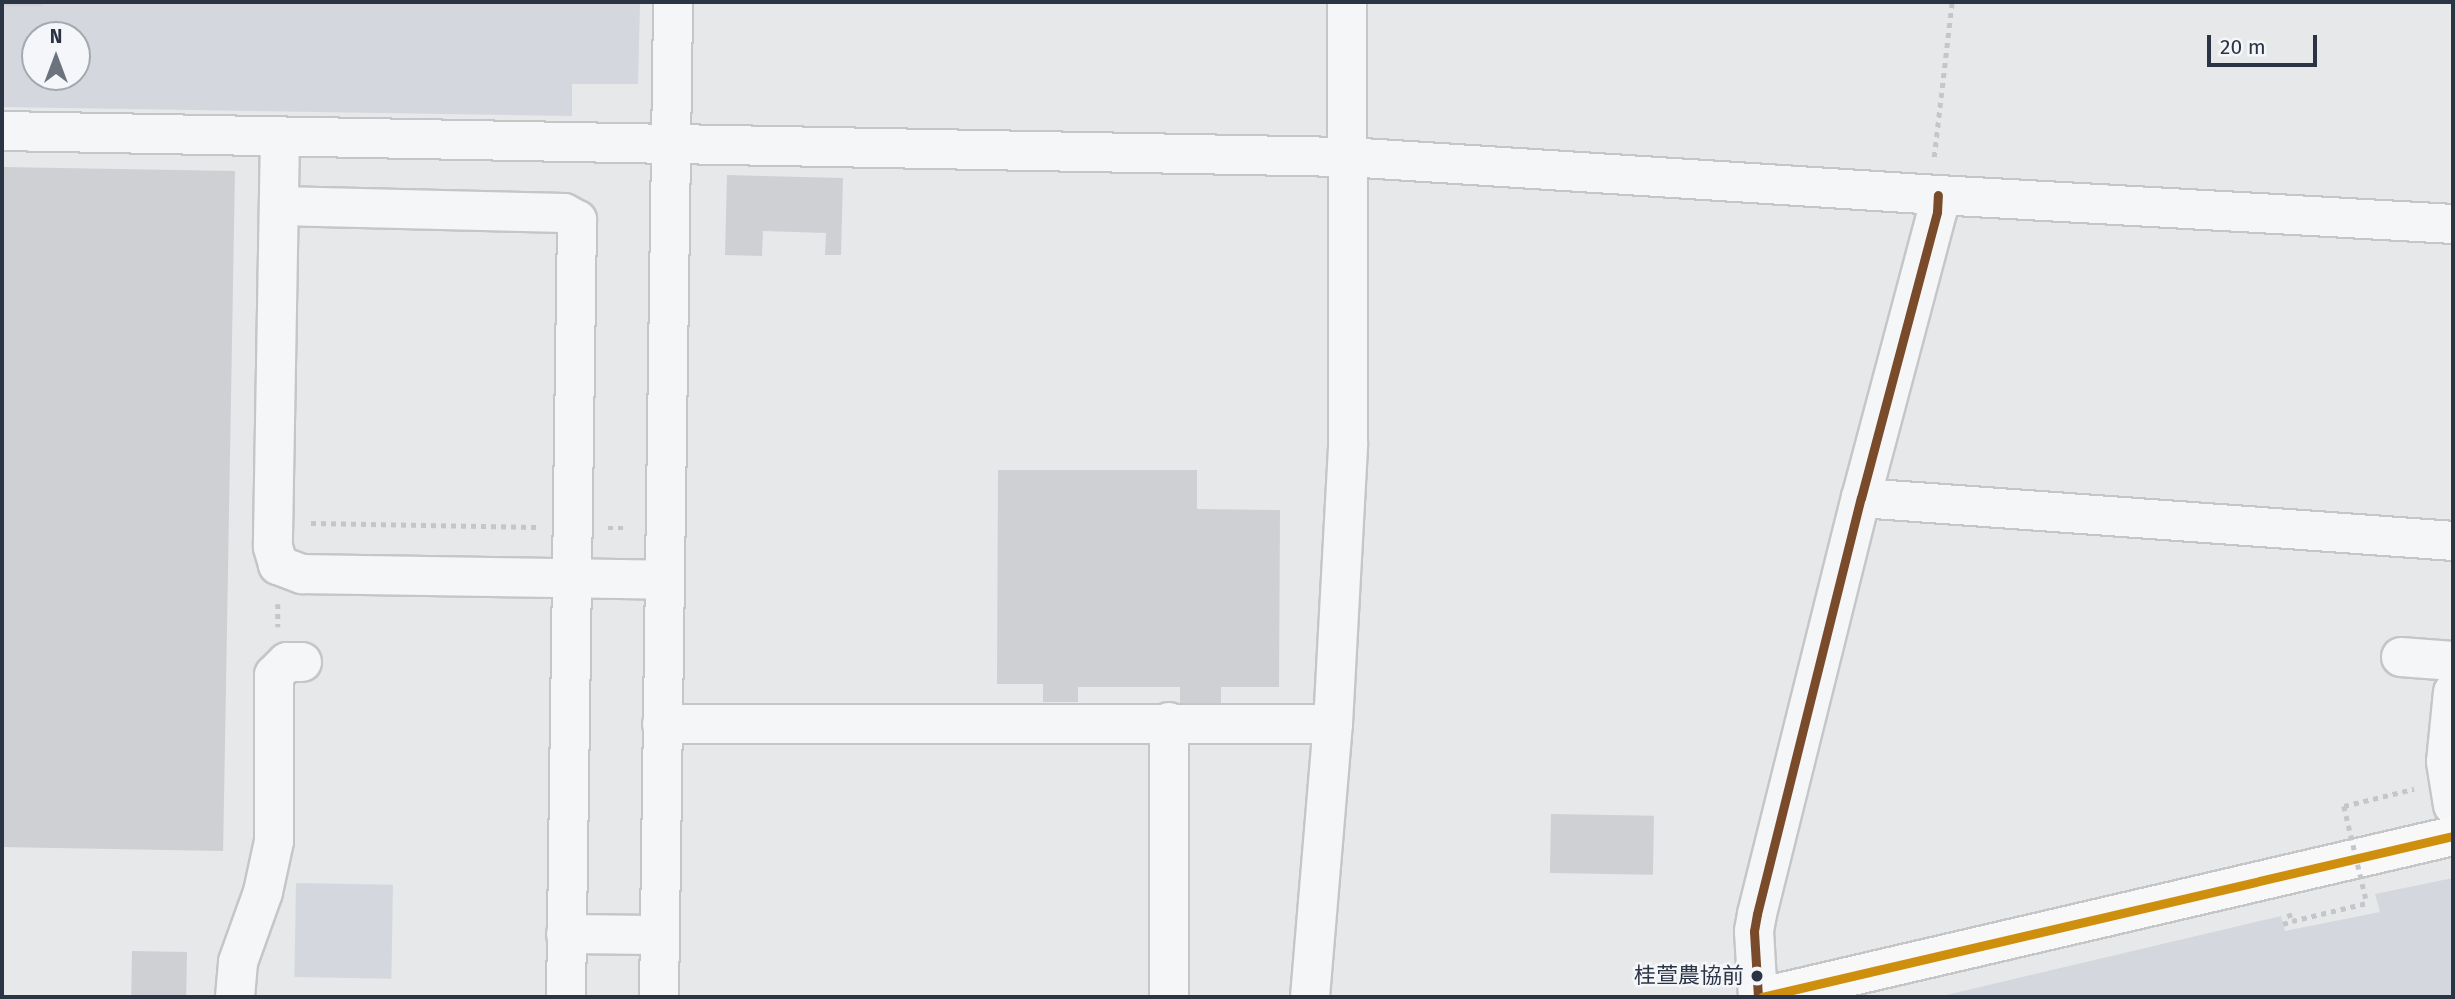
<!DOCTYPE html>
<meta charset="utf-8">
<style>
body{margin:0}
#map{position:relative;width:2455px;height:999px;overflow:hidden;background:#e6e8ea;font-family:"Fira Sans","Noto Sans JP",sans-serif}
div>[style]{position:absolute}
[style*='--x']{left:calc(var(--x)*1px);top:calc(var(--y)*1px);width:calc(var(--w)*1px);rotate:calc(var(--a)*1deg)}
.built>*{inset:0;background:#d4d7dd;transform-origin:0 0}
.building>*{inset:0;background:#ced0d3;transform-origin:0 0}
.path>*{height:4.5px;margin-top:-2.25px;transform-origin:0;background:repeating-linear-gradient(90deg,#c5c6ca 0 5px,transparent 0 10px)}
.roads{filter:drop-shadow(2px 0 #c4c6c8) drop-shadow(-2px 0 #c4c6c8) drop-shadow(0 2px #c4c6c8) drop-shadow(0 -2px #c4c6c8)}
.minor>*{height:38px;margin:-19px;padding:0 19px;transform-origin:19px;border-radius:19px;background:#f5f6f7}
.major>*{height:38px;margin:-19px;padding:0 19px;transform-origin:19px;border-radius:19px;background:#f8f8f8}
.path-bridge>*{height:4.5px;margin-top:-2.25px;transform-origin:0;background:repeating-linear-gradient(90deg,#c5c6ca 0 5px,transparent 0 10px)}
.bus-1>*{height:9px;margin:-4.5px;padding:0 4.5px;transform-origin:4.5px;border-radius:4.5px;background:#7a4b2a}
.bus-2>*{height:9px;margin:-4.5px;padding:0 4.5px;transform-origin:4.5px;border-radius:4.5px;background:#ce8f0e}
.dots>*{width:19px;height:19px;translate:-50% -50%;box-sizing:border-box;border:4px solid #f4f6f9;border-radius:50%}
span{translate:-50% -50%;white-space:nowrap;text-align:center;line-height:1.15;-webkit-text-stroke:5px #f4f6f9;paint-order:stroke}
.bus-label{font-size:22px;color:#2b3445}
.right{translate:-100% -50%;text-align:right}
.frame{position:absolute;inset:0;border:4px solid #2b3445;pointer-events:none}
.north{position:absolute;left:21px;top:21px;width:70px;height:70px;box-sizing:border-box;background:#f4f6f9;border:2px solid #a4a8b1;border-radius:50%;rotate:0deg;font-size:19px;font-weight:700;line-height:28px;text-align:center;color:#2b3445}
.north::after{content:'';display:block;margin:auto;width:24px;height:32px;background:#6c737f;clip-path:polygon(50% 0,100% 100%,50% 72%,0 100%)}
.scale{position:absolute;left:2207px;top:35px;width:110px;height:32px;box-sizing:border-box;border:4px solid #2b3445;border-top:0;padding-left:9px;font-size:21px;line-height:24px;white-space:nowrap;color:#2b3445;-webkit-text-stroke:5px #f4f6f9;paint-order:stroke}
</style>
<div id="map">
<div class="built">
<i style="clip-path:polygon(evenodd,2px 2px,640px 2px,638px 84px,572px 84px,572px 116px,2px 107px,2px 2px,35px 35px,77px 35px,77px 77px,35px 77px,35px 35px)"></i>
<i style="clip-path:polygon(2453px 878px,2453px 997px,1938px 997px,2281px 916px,2285px 931px,2380px 912px,2375px 894px)"></i>
<i style="left:296px;top:883px;width:97px;height:94px;rotate:1deg"></i>
</div>
<div class="building">
<i style="left:2px;top:2px;width:41px;height:4px"></i>
<i style="left:2px;top:167px;width:233px;height:680px;rotate:1deg"></i>
<i style="clip-path:polygon(727px 175px,843px 178px,841px 255px,825px 255px,826px 233px,763px 231px,762px 256px,725px 255px)"></i>
<i style="clip-path:polygon(998px 470px,1197px 470px,1197px 509px,1280px 510px,1279px 687px,1221px 687px,1221px 703px,1180px 703px,1180px 687px,1078px 687px,1078px 702px,1043px 702px,1043px 684px,997px 684px)"></i>
<i style="left:1551px;top:814px;width:103px;height:59px;rotate:1deg"></i>
<i style="left:132px;top:951px;width:55px;height:46px;rotate:1deg"></i>
</div>
<div class="path">
<i style="--x:1934;--y:157;--w:156;--a:-83.4"></i>
<i style="--x:311;--y:523;--w:226;--a:1"></i>
<i style="--x:608;--y:528;--w:20;--a:0"></i>
<i style="--x:278;--y:604;--w:23;--a:90"></i>
<i style="--x:2344;--y:806;--w:72;--a:-13.7"></i>
<i style="--x:2289;--y:913;--w:9;--a:69"></i>
<i style="--x:2292;--y:921;--w:77;--a:-13.5"></i>
<i style="--x:2283;--y:924;--w:9;--a:-18"></i>
</div>
<div class="roads">
<div class="minor">
<i style="--x:2;--y:131;--w:1345;--a:1.11"></i>
<i style="--x:1347;--y:157;--w:592;--a:3.68"></i>
<i style="--x:1938;--y:195;--w:516;--a:3.22"></i>
<i style="--x:280;--y:136;--w:411;--a:91"></i>
<i style="--x:273;--y:547;--w:19;--a:74"></i>
<i style="--x:278;--y:565;--w:26;--a:21"></i>
<i style="--x:302;--y:574;--w:362;--a:0.9"></i>
<i style="--x:279;--y:206;--w:285;--a:1.4"></i>
<i style="--x:564;--y:213;--w:15;--a:28"></i>
<i style="--x:577;--y:220;--w:777;--a:90.81"></i>
<i style="--x:1861;--y:498;--w:594;--a:4.15"></i>
<i style="--x:2401;--y:657;--w:52;--a:4.4"></i>
<i style="--x:2453;--y:692;--w:70;--a:95.7"></i>
<i style="--x:2446;--y:762;--w:44;--a:80.8"></i>
<i style="--x:1169;--y:722;--w:275;--a:90"></i>
<i style="--x:662;--y:724;--w:671;--a:0"></i>
<i style="--x:566;--y:934;--w:93;--a:0.6"></i>
<i style="--x:235;--y:997;--w:35;--a:-85"></i>
<i style="--x:238;--y:962;--w:74;--a:-70.3"></i>
<i style="--x:263;--y:892;--w:52;--a:-77.8"></i>
<i style="--x:274;--y:841;--w:166;--a:-90"></i>
<i style="--x:274;--y:675;--w:18;--a:-45"></i>
<i style="--x:287;--y:662;--w:15;--a:0"></i>
<i style="--x:659;--y:997;--w:995;--a:-89.19"></i>
<i style="--x:1310;--y:997;--w:274;--a:-85.2"></i>
<i style="--x:1333;--y:724;--w:281;--a:-86.9"></i>
<i style="--x:1348;--y:443;--w:441;--a:-90.1"></i>
<i style="--x:1758;--y:997;--w:66;--a:-93.5"></i>
<i style="--x:1754;--y:931;--w:17;--a:-80"></i>
<i style="--x:1757;--y:914;--w:429;--a:-76"></i>
<i style="--x:1861;--y:498;--w:296;--a:-75.1"></i>
<i style="--x:1937;--y:212;--w:17;--a:-87"></i>
</div>
<div class="major">
<i style="--x:1762;--y:997;--w:710;--a:-13.12"></i>
</div>
</div>
<div class="path-bridge">
<i style="--x:2344;--y:806;--w:100;--a:76.7"></i>
</div>
<div class="bus-1">
<i style="--x:1758;--y:997;--w:66;--a:-93.5"></i>
<i style="--x:1754;--y:931;--w:17;--a:-80"></i>
<i style="--x:1757;--y:914;--w:429;--a:-76"></i>
<i style="--x:1861;--y:498;--w:296;--a:-75.1"></i>
<i style="--x:1937;--y:212;--w:17;--a:-87"></i>
</div>
<div class="bus-2">
<i style="--x:1762;--y:997;--w:710;--a:-13.12"></i>
</div>
<div class="dots">
<i style="left:1757px;top:976px;background:#2b3445"></i>
</div>
<div class="bus-label">
<span class="right" style="left:1744px;top:976px">桂萱農協前</span>
</div>
<div class="frame"></div>
<div class="north">N</div>
<div class="scale">20 m</div>
</div>
